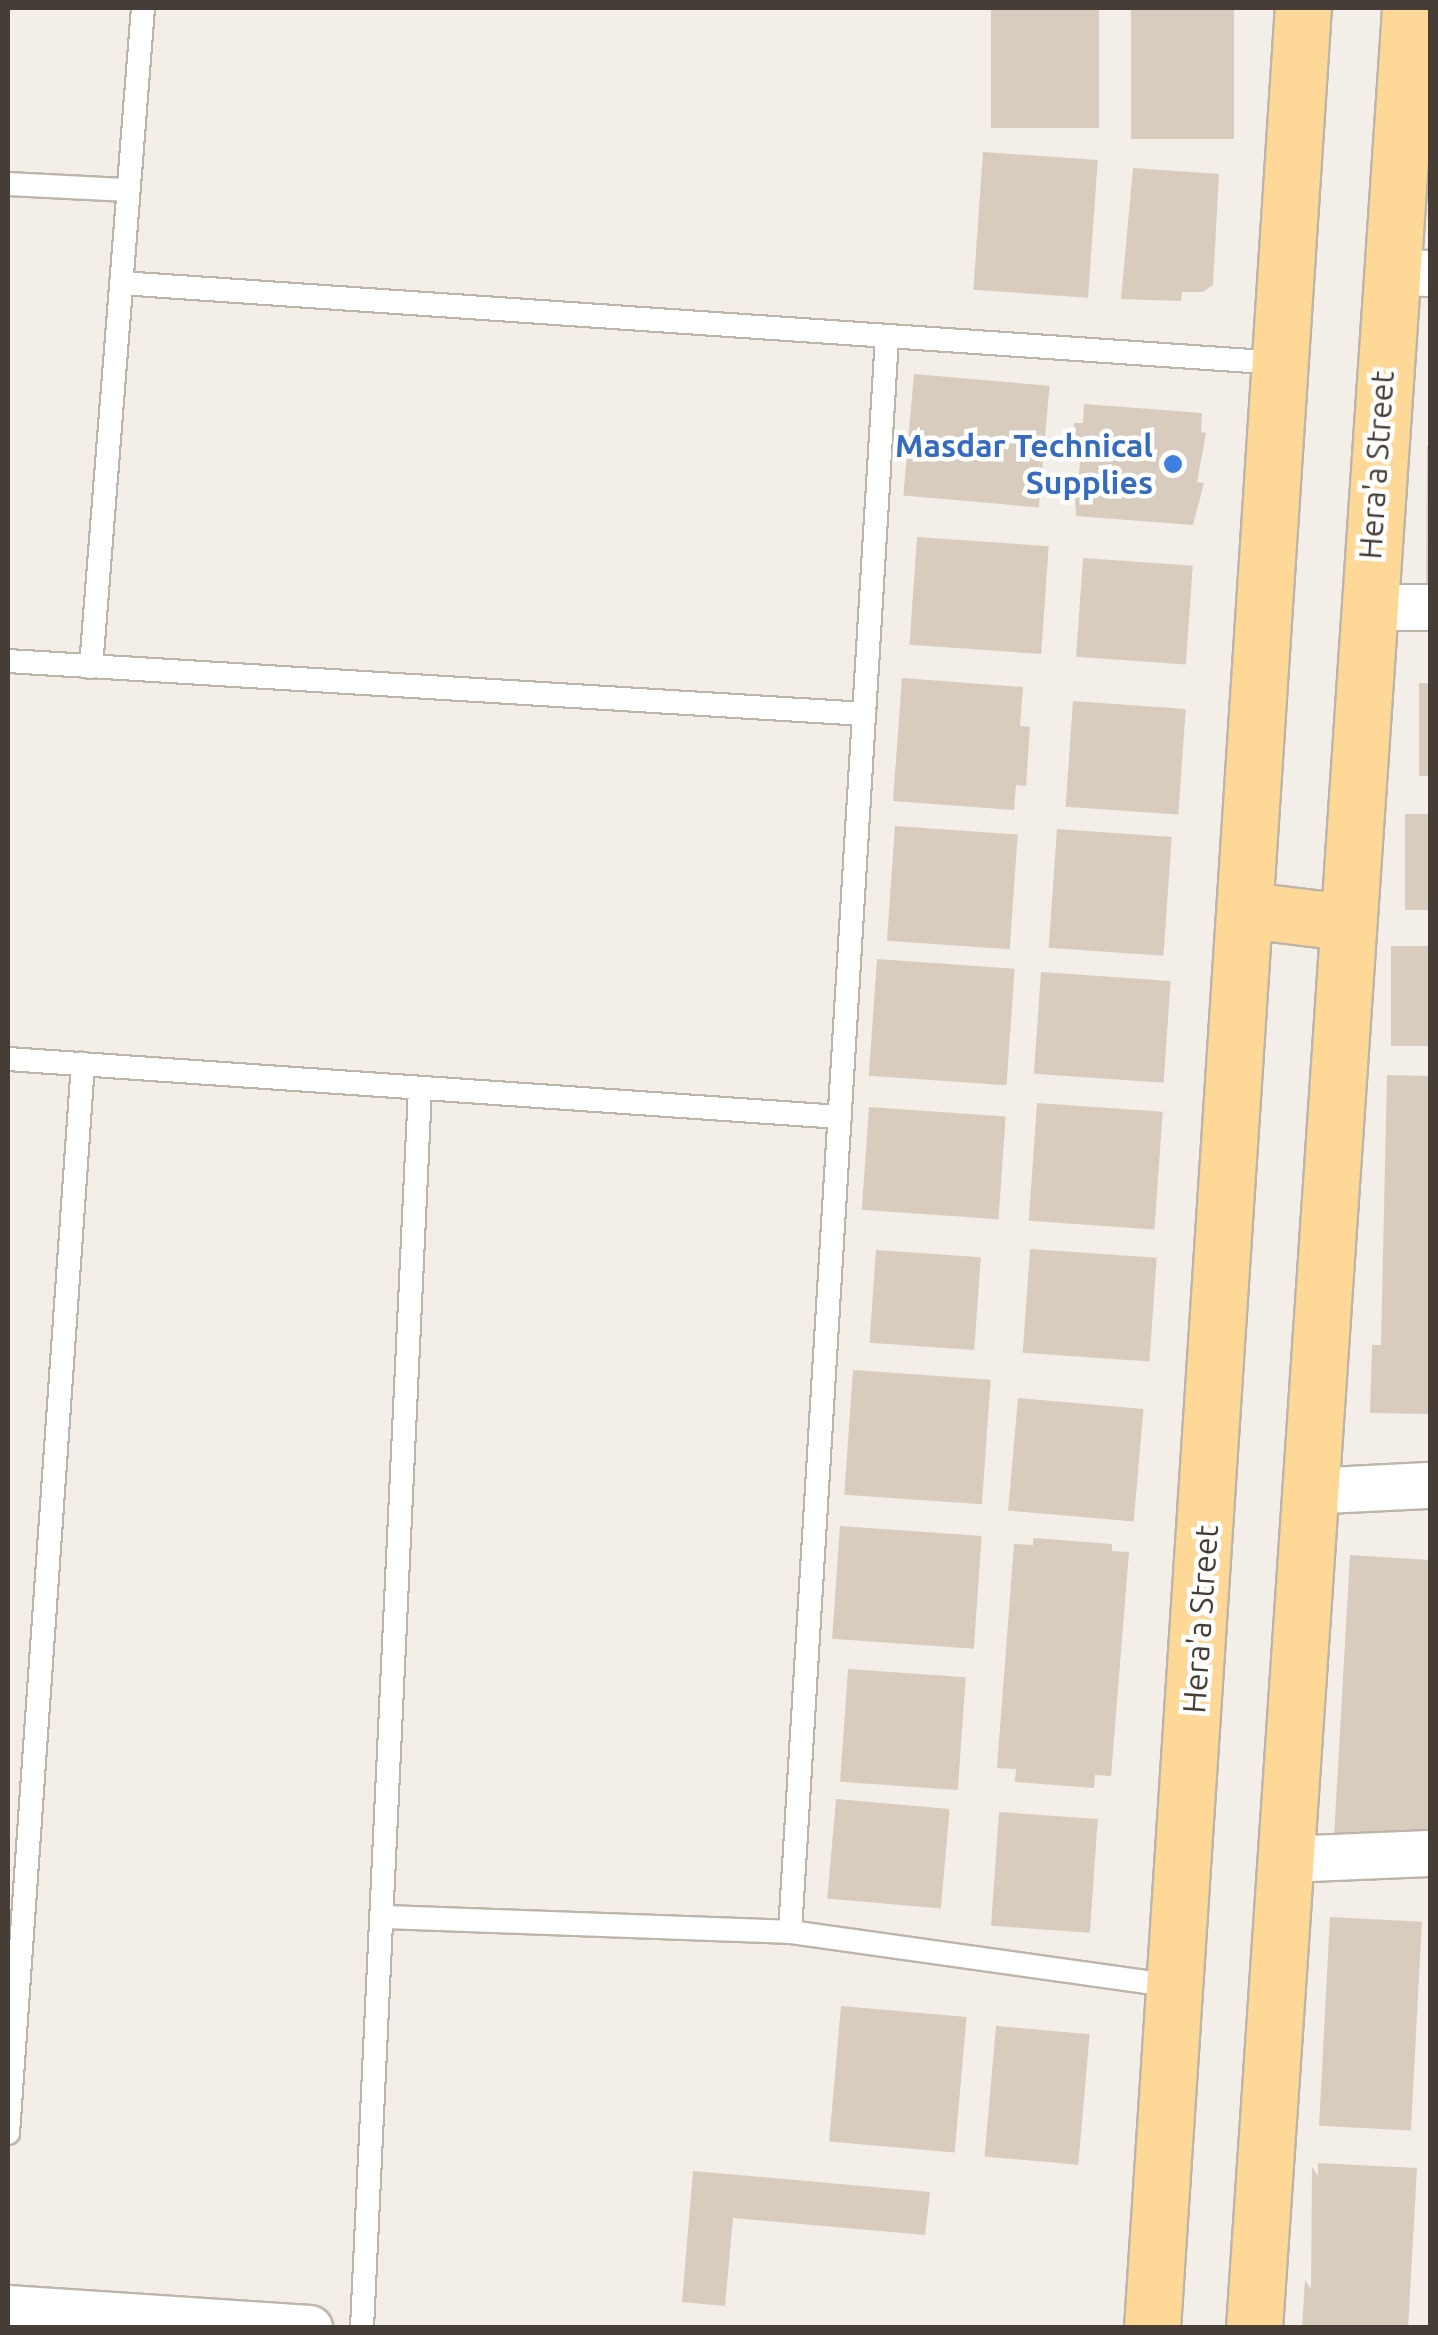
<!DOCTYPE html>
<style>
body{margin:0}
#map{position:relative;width:1438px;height:2335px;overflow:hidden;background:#f3eee7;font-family:Ubuntu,sans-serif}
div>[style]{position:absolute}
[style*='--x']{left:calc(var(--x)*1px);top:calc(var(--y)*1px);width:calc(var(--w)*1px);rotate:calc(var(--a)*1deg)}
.building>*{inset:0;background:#d8ccbf;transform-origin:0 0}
.roads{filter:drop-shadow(2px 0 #beb5a9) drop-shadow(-2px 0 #beb5a9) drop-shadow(0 2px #beb5a9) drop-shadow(0 -2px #beb5a9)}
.service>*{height:22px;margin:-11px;padding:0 11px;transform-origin:11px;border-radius:11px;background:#fff}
.minor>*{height:45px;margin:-22.5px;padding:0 22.5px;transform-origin:22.5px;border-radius:22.5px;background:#fff}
.primary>*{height:55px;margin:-27.5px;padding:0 27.5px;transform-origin:27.5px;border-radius:27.5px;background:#fdd896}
.dots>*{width:28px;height:28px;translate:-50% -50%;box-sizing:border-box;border:5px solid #fff;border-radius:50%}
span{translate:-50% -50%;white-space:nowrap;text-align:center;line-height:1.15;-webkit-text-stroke:9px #fff;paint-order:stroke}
.shop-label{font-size:32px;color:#366cbe;font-weight:700}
.right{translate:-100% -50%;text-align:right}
.street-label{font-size:32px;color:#463e36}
.frame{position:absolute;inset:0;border:10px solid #463e36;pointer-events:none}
</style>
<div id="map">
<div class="building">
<i style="left:991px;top:8px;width:108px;height:120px"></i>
<i style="left:1131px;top:8px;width:103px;height:131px"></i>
<i style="left:983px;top:152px;width:115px;height:138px;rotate:4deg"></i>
<i style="clip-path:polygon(1133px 168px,1219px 174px,1213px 285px,1203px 292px,1182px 292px,1181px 301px,1121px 299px)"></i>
<i style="left:914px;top:374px;width:136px;height:122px;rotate:5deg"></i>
<i style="clip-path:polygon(1084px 404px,1202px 413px,1201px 432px,1206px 433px,1197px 482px,1204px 483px,1193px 525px,1076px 516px,1074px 473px,1079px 474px,1081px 451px,1072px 450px,1074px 423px,1083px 423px)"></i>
<i style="clip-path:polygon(1427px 446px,1430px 446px,1430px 593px,1426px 593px)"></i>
<i style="left:917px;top:537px;width:132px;height:108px;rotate:4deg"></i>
<i style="left:1083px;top:558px;width:110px;height:99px;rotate:4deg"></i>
<i style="clip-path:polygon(902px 678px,1023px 687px,1020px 726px,1030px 727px,1026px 786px,1016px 785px,1014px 810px,893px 801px)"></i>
<i style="left:1419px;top:683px;width:11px;height:93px"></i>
<i style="left:1073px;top:701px;width:113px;height:106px;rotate:4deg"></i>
<i style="left:1430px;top:814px;width:96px;height:25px;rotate:90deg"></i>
<i style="left:895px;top:826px;width:123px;height:115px;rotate:4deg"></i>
<i style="left:1057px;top:829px;width:115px;height:119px;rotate:4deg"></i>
<i style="left:1430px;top:946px;width:100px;height:39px;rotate:90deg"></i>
<i style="left:877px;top:959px;width:138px;height:117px;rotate:4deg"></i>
<i style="left:1041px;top:972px;width:130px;height:102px;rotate:4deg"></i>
<i style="clip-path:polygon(1387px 1075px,1430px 1076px,1430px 1414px,1370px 1413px,1372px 1345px,1381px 1345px)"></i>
<i style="left:1037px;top:1103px;width:126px;height:118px;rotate:4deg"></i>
<i style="left:869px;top:1107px;width:137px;height:103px;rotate:4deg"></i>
<i style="left:1030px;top:1249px;width:127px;height:104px;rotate:4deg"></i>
<i style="left:876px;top:1250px;width:105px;height:93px;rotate:4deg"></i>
<i style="left:853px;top:1370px;width:138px;height:125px;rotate:4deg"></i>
<i style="left:1018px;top:1398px;width:126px;height:113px;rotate:5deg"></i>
<i style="left:840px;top:1526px;width:142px;height:113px;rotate:4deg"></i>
<i style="clip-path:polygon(1033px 1538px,1112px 1544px,1112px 1551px,1129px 1552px,1111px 1776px,1095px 1775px,1094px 1788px,1015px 1782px,1016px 1769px,997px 1768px,1014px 1544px,1033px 1545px)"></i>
<i style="clip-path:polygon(1350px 1555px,1430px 1560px,1430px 1843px,1334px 1837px)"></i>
<i style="left:848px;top:1669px;width:118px;height:113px;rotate:4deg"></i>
<i style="left:836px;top:1799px;width:114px;height:100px;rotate:5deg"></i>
<i style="left:999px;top:1812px;width:99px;height:114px;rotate:4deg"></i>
<i style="left:1330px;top:1917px;width:92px;height:209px;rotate:3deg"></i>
<i style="left:841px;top:2006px;width:126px;height:136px;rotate:5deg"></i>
<i style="left:996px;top:2026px;width:94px;height:131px;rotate:5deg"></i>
<i style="clip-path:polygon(1318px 2163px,1417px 2168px,1408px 2328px,1302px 2328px,1305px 2280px,1311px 2289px,1312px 2167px,1318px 2176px)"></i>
<i style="clip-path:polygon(693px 2171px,930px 2192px,925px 2235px,733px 2218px,725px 2306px,682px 2302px)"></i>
</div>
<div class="roads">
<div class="service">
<i style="--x:8;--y:184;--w:120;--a:2.9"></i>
<i style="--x:121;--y:283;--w:1161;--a:3.95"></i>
<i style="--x:8;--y:661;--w:858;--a:3.54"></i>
<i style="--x:91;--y:667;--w:661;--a:-85.49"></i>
<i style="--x:8;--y:1059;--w:834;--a:3.99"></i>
<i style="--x:383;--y:1917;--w:407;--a:2.1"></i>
<i style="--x:790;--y:1932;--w:389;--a:8"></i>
<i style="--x:790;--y:1932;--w:1599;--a:-86.52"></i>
<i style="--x:8;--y:2133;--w:1072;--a:-85.99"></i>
<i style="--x:362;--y:2328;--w:1241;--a:-87.32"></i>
</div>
<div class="minor">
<i style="--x:1388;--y:272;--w:42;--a:1.4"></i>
<i style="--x:1367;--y:607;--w:63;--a:0"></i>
<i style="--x:1306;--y:1491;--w:124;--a:-2.8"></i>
<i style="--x:1284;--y:1859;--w:146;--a:-2.4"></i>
<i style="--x:8;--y:2308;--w:302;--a:3.8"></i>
</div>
<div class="primary">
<i style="--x:1247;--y:910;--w:99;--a:7"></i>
<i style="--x:1152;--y:2328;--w:2325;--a:-86.28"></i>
<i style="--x:1254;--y:2328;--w:2325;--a:-86.15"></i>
</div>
</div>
<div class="dots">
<i style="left:1173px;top:464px;background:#3f7fe0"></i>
</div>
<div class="shop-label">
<span class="right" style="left:1153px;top:464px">Masdar Technical<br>Supplies</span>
</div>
<div class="street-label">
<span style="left:1376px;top:465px;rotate:-86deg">Hera'a Street</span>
<span style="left:1200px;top:1619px;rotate:-86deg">Hera'a Street</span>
</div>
<div class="frame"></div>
</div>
